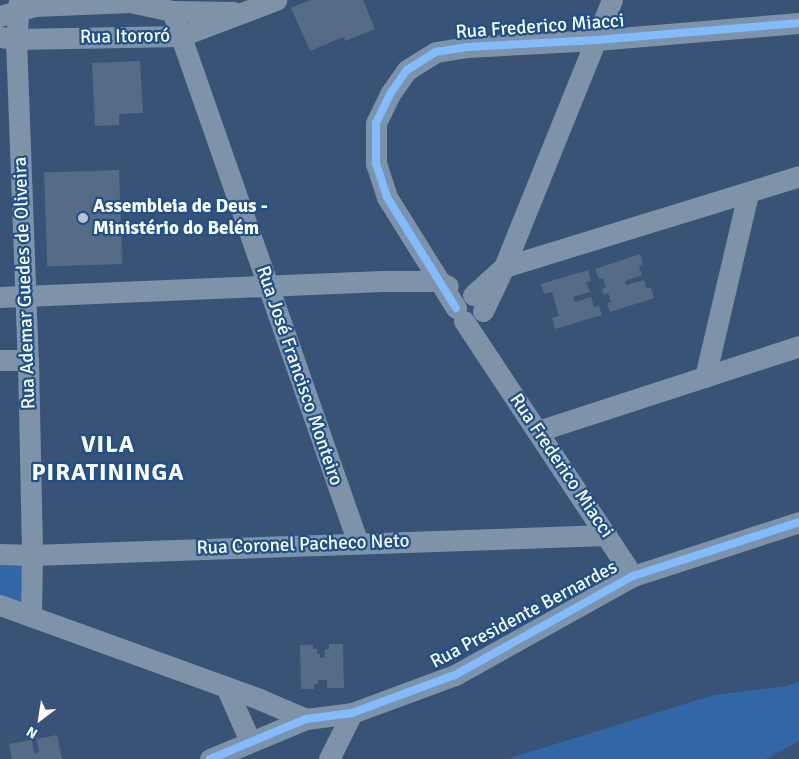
<!DOCTYPE html>
<meta charset="utf-8">
<style>
body{margin:0}
#map{position:relative;width:799px;height:759px;overflow:hidden;background:#385375;font-family:Signika,sans-serif}
div>[style]{position:absolute}
[style*='--x']{left:calc(var(--x)*1px);top:calc(var(--y)*1px);width:calc(var(--w)*1px);rotate:calc(var(--a)*1deg)}
.green>*{inset:0;background:#3267a5}
.building>*{inset:0;background:#566b86;transform-origin:0 0}
.minor>*{height:21px;margin:-10.5px;padding:0 10.5px;transform-origin:10.5px;border-radius:10.5px;background:#7f93a8}
.cycleway>*{height:8px;margin:-4px;padding:0 4px;transform-origin:4px;border-radius:4px;background:#80bcff}
.dots>*{width:14px;height:14px;translate:-50% -50%;box-sizing:border-box;border:2px solid #1e508f;border-radius:50%}
span{translate:-50% -50%;white-space:nowrap;text-align:center;line-height:1.15;-webkit-text-stroke:4.5px #1e508f;paint-order:stroke}
.street-label{font-size:19px;color:#fff}
.poi-label{font-size:19px;color:#fff;font-weight:700}
.left{translate:0 -50%;text-align:left}
.district-label{font-size:24px;color:#fff;font-weight:700;letter-spacing:1px}
.north{position:absolute;left:15px;top:694px;width:50px;height:50px;-webkit-text-stroke:4px #1e508f;paint-order:stroke;rotate:211deg;font-size:14px;font-weight:700;line-height:20px;text-align:center;color:#fff}
.north::after{content:'';display:block;margin:auto;width:18px;height:22px;background:#fff;clip-path:polygon(50% 0,100% 100%,50% 72%,0 100%)}
</style>
<div id="map">
<div class="green">
<i style="clip-path:polygon(0 552px,23px 552px,21px 603px,0 597px)"></i>
<i style="clip-path:polygon(799px 682px,799px 741px,766px 759px,507px 759px,714px 695px,787px 686px)"></i>
</div>
<div class="building">
<i style="clip-path:polygon(310px 0,363px 0,375px 29px,345px 41px,343px 37px,310px 51px,291px 8px)"></i>
<i style="clip-path:polygon(140px 61px,143px 113px,119px 114px,119px 125px,95px 126px,92px 63px)"></i>
<i style="left:119px;top:170px;width:94px;height:75px;rotate:88deg"></i>
<i style="clip-path:polygon(640px 254px,643px 265px,639px 266px,642px 275px,625px 281px,626px 285px,644px 280px,647px 289px,651px 287px,654px 298px,610px 312px,607px 303px,611px 302px,608px 293px,604px 295px,602px 289px,606px 287px,603px 278px,599px 279px,595px 269px)"></i>
<i style="clip-path:polygon(588px 270px,591px 281px,586px 282px,590px 292px,573px 297px,575px 302px,591px 297px,594px 307px,599px 306px,602px 315px,555px 329px,552px 318px,559px 316px,552px 292px,544px 294px,541px 284px)"></i>
<i style="clip-path:polygon(329px 644px,343px 644px,344px 688px,327px 688px,327px 680px,318px 680px,318px 684px,314px 684px,314px 689px,301px 689px,300px 645px,313px 645px,313px 649px,317px 649px,317px 654px,320px 654px,320px 658px,324px 658px,325px 649px,329px 649px)"></i>
<i style="clip-path:polygon(57px 735px,62px 759px,12px 759px,9px 744px,32px 740px,34px 753px,39px 752px,36px 739px)"></i>
</div>
<div class="minor">
<i style="--x:19;--y:0;--w:39;--a:94"></i>
<i style="--x:16;--y:39;--w:321;--a:87.9"></i>
<i style="--x:28;--y:360;--w:195;--a:88.8"></i>
<i style="--x:32;--y:555;--w:60;--a:91"></i>
<i style="--x:172;--y:11;--w:564;--a:70.73"></i>
<i style="--x:0;--y:16;--w:35;--a:-16"></i>
<i style="--x:34;--y:6;--w:96;--a:-2.4"></i>
<i style="--x:130;--y:2;--w:43;--a:12.1"></i>
<i style="--x:172;--y:11;--w:61;--a:0.9"></i>
<i style="--x:0;--y:37;--w:16;--a:7"></i>
<i style="--x:16;--y:39;--w:165;--a:-1"></i>
<i style="--x:181;--y:36;--w:102;--a:-20.8"></i>
<i style="--x:473;--y:295;--w:42;--a:-42.1"></i>
<i style="--x:504;--y:267;--w:309;--a:-17.1"></i>
<i style="--x:0;--y:297;--w:382;--a:-2.4"></i>
<i style="--x:382;--y:281;--w:56;--a:0"></i>
<i style="--x:438;--y:281;--w:11;--a:27"></i>
<i style="--x:456;--y:308;--w:131;--a:-121.9"></i>
<i style="--x:387;--y:197;--w:35;--a:-108"></i>
<i style="--x:376;--y:164;--w:41;--a:-90"></i>
<i style="--x:376;--y:123;--w:32;--a:-64"></i>
<i style="--x:390;--y:94;--w:29;--a:-55"></i>
<i style="--x:407;--y:70;--w:34;--a:-32"></i>
<i style="--x:436;--y:52;--w:31;--a:-9"></i>
<i style="--x:467;--y:47;--w:129;--a:-3.1"></i>
<i style="--x:596;--y:40;--w:204;--a:-4.8"></i>
<i style="--x:483;--y:311;--w:49;--a:-64.5"></i>
<i style="--x:504;--y:267;--w:288;--a:-68"></i>
<i style="--x:464;--y:321;--w:306;--a:56.5"></i>
<i style="--x:0;--y:360;--w:28;--a:0"></i>
<i style="--x:705;--y:377;--w:189;--a:-76.8"></i>
<i style="--x:538;--y:431;--w:274;--a:-18"></i>
<i style="--x:0;--y:554;--w:32;--a:2"></i>
<i style="--x:32;--y:555;--w:575;--a:-1.99"></i>
<i style="--x:0;--y:605;--w:276;--a:19.9"></i>
<i style="--x:259;--y:699;--w:51;--a:23.1"></i>
<i style="--x:226;--y:687;--w:59;--a:66"></i>
<i style="--x:210;--y:759;--w:104;--a:-22.6"></i>
<i style="--x:306;--y:719;--w:46;--a:-7.4"></i>
<i style="--x:352;--y:713;--w:110;--a:-20.3"></i>
<i style="--x:455;--y:675;--w:204;--a:-29.1"></i>
<i style="--x:633;--y:576;--w:175;--a:-18"></i>
<i style="--x:329;--y:759;--w:51;--a:-63.4"></i>
</div>
<div class="cycleway">
<i style="--x:456;--y:308;--w:131;--a:-121.9"></i>
<i style="--x:387;--y:197;--w:35;--a:-108"></i>
<i style="--x:376;--y:164;--w:41;--a:-90"></i>
<i style="--x:376;--y:123;--w:32;--a:-64"></i>
<i style="--x:390;--y:94;--w:29;--a:-55"></i>
<i style="--x:407;--y:70;--w:34;--a:-32"></i>
<i style="--x:436;--y:52;--w:31;--a:-9"></i>
<i style="--x:467;--y:47;--w:129;--a:-3.1"></i>
<i style="--x:596;--y:40;--w:204;--a:-4.8"></i>
<i style="--x:210;--y:759;--w:104;--a:-22.6"></i>
<i style="--x:306;--y:719;--w:46;--a:-7.4"></i>
<i style="--x:352;--y:713;--w:110;--a:-20.3"></i>
<i style="--x:455;--y:675;--w:204;--a:-29.1"></i>
<i style="--x:633;--y:576;--w:175;--a:-18"></i>
</div>
<div class="dots">
<i style="left:83px;top:218px;background:#b9c3cf"></i>
</div>
<div class="street-label">
<span style="left:540px;top:27px;rotate:-4deg">Rua Frederico Miacci</span>
<span style="left:125px;top:37px;rotate:-1deg">Rua Itororó</span>
<span style="left:25px;top:283px;rotate:-92deg">Rua Ademar Guedes de Oliveira</span>
<span style="left:299px;top:376px;rotate:71deg">Rua José Francisco Monteiro</span>
<span style="left:561px;top:466px;rotate:56deg">Rua Frederico Miacci</span>
<span style="left:303px;top:545px;rotate:-2deg">Rua Coronel Pacheco Neto</span>
<span style="left:524px;top:615px;rotate:-28deg">Rua Presidente Bernardes</span>
</div>
<div class="poi-label">
<span class="left" style="left:93px;top:218px">Assembleia de Deus -<br>Ministério do Belém</span>
</div>
<div class="district-label">
<span style="left:108px;top:459px">VILA<br>PIRATININGA</span>
</div>
<div class="north">N</div>
</div>
